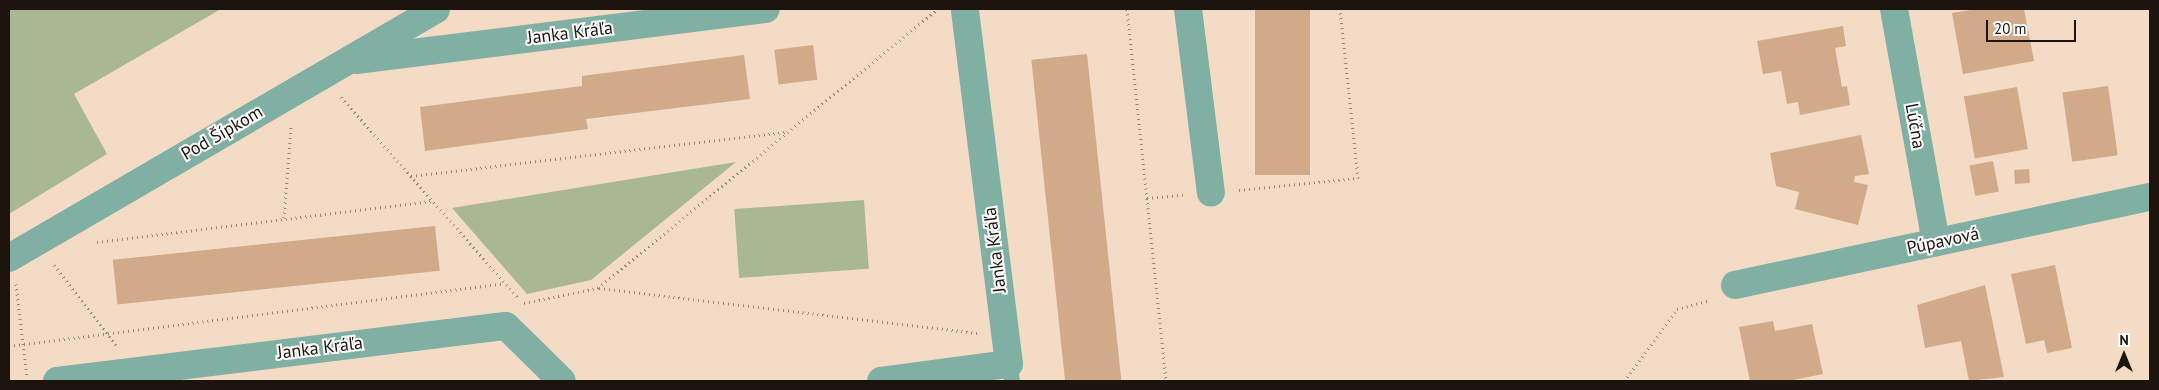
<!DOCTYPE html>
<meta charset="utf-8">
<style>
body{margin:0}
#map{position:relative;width:2159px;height:390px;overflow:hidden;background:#f3dbc6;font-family:"PT Sans",sans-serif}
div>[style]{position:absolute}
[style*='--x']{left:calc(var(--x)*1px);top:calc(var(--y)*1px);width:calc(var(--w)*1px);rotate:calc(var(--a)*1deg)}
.green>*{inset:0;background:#a9b893;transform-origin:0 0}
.building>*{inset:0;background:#d1ab89;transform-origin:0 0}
.path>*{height:3px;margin-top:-1.5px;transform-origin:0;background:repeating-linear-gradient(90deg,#978677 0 1px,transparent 0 5px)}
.lane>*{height:16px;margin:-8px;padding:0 8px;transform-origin:8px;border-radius:8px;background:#7fb0a3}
.street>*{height:28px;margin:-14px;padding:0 14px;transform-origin:14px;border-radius:14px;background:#7fb0a3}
span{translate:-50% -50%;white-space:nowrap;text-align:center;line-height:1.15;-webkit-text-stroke:4px #fff;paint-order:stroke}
.street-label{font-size:18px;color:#1d150d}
.frame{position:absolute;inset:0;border:10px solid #1d150d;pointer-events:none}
.north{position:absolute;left:2099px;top:330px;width:50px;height:50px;-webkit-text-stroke:4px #fff;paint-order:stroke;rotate:0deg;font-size:14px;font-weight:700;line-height:20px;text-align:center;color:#1d150d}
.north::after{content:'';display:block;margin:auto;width:18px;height:22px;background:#1d150d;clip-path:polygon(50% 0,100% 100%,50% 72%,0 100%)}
.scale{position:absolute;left:1986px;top:20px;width:90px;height:22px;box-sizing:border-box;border:2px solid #1d150d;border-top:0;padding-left:6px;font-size:15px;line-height:18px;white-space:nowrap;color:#1d150d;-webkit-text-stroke:4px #fff;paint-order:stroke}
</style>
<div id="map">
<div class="green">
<i style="clip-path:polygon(9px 9px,221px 9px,74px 94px,107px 154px,9px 214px)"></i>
<i style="clip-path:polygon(736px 162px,591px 280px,527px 294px,452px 208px)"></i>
<i style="left:864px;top:200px;width:69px;height:130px;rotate:86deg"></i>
</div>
<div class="building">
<i style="left:1255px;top:9px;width:55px;height:166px"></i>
<i style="clip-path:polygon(1977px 9px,2024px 9px,2034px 61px,1963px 74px,1952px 13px)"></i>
<i style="clip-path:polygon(1843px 26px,1846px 46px,1835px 48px,1842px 87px,1847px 86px,1850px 105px,1800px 115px,1798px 102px,1787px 104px,1781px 71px,1763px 74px,1757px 41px)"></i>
<i style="left:813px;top:45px;width:35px;height:39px;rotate:83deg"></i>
<i style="left:1087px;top:54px;width:329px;height:56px;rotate:84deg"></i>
<i style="clip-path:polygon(744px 55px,750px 99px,586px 119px,588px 129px,425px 151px,420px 107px,582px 86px,582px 76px)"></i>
<i style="left:2108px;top:86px;width:70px;height:46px;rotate:82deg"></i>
<i style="left:2017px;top:87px;width:63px;height:54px;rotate:80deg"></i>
<i style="clip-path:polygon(1861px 135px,1869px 174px,1855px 176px,1854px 182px,1868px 185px,1858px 225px,1795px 209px,1799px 192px,1776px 186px,1770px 153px)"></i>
<i style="left:1993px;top:161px;width:31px;height:24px;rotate:79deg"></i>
<i style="left:2029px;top:169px;width:14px;height:15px;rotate:86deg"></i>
<i style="left:435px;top:226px;width:45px;height:324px;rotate:84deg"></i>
<i style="clip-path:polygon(2055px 265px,2072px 348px,2047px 353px,2044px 340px,2026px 344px,2011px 274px)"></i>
<i style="clip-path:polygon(1985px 285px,2004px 377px,1969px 381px,1961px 341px,1925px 348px,1917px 305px)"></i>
<i style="clip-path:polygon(1773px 321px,1775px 331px,1812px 324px,1823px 374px,1789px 381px,1750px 381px,1739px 327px)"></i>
</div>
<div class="path">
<i style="--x:1127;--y:9;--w:374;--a:84"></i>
<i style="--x:341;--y:97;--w:269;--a:48.6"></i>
<i style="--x:411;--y:176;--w:379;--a:-6.7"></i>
<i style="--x:1239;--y:190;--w:120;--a:-5.8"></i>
<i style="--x:1358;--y:178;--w:170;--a:-96.1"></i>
<i style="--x:1147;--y:198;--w:36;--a:-5"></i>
<i style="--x:284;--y:218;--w:91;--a:-85.6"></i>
<i style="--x:97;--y:242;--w:337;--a:-7"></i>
<i style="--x:54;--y:265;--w:101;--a:52.2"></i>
<i style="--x:16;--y:284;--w:94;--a:83.3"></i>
<i style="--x:599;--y:288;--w:381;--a:6.8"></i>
<i style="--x:524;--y:303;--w:76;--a:-11.5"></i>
<i style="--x:598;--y:288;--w:438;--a:-39.4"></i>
<i style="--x:9;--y:346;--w:500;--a:-7.2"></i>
<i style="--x:1624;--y:381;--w:89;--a:-53.6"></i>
<i style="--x:1677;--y:309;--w:34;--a:-15"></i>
</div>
<div class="lane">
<i style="--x:1009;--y:364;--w:17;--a:80"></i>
</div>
<div class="street">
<i style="--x:1188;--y:9;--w:185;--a:82.9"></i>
<i style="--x:1894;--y:9;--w:237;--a:79.8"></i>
<i style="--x:356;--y:60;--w:413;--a:-7.1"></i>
<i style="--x:9;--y:258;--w:494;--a:-30.2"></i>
<i style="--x:1735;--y:285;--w:424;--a:-12"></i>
<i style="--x:57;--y:381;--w:452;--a:-7"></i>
<i style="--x:506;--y:326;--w:78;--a:44.5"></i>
<i style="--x:881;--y:381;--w:129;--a:-7.6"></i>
<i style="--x:1009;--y:364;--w:358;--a:-97.1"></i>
</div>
<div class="street-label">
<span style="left:570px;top:33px;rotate:-7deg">Janka Kráľa</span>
<span style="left:1915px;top:126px;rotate:80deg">Lúčna</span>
<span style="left:222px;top:133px;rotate:-30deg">Pod Šípkom</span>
<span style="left:1943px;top:241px;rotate:-12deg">Púpavová</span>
<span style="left:995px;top:250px;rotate:-97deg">Janka Kráľa</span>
<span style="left:320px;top:348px;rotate:-7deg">Janka Kráľa</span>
</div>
<div class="frame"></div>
<div class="north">N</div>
<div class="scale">20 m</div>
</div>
